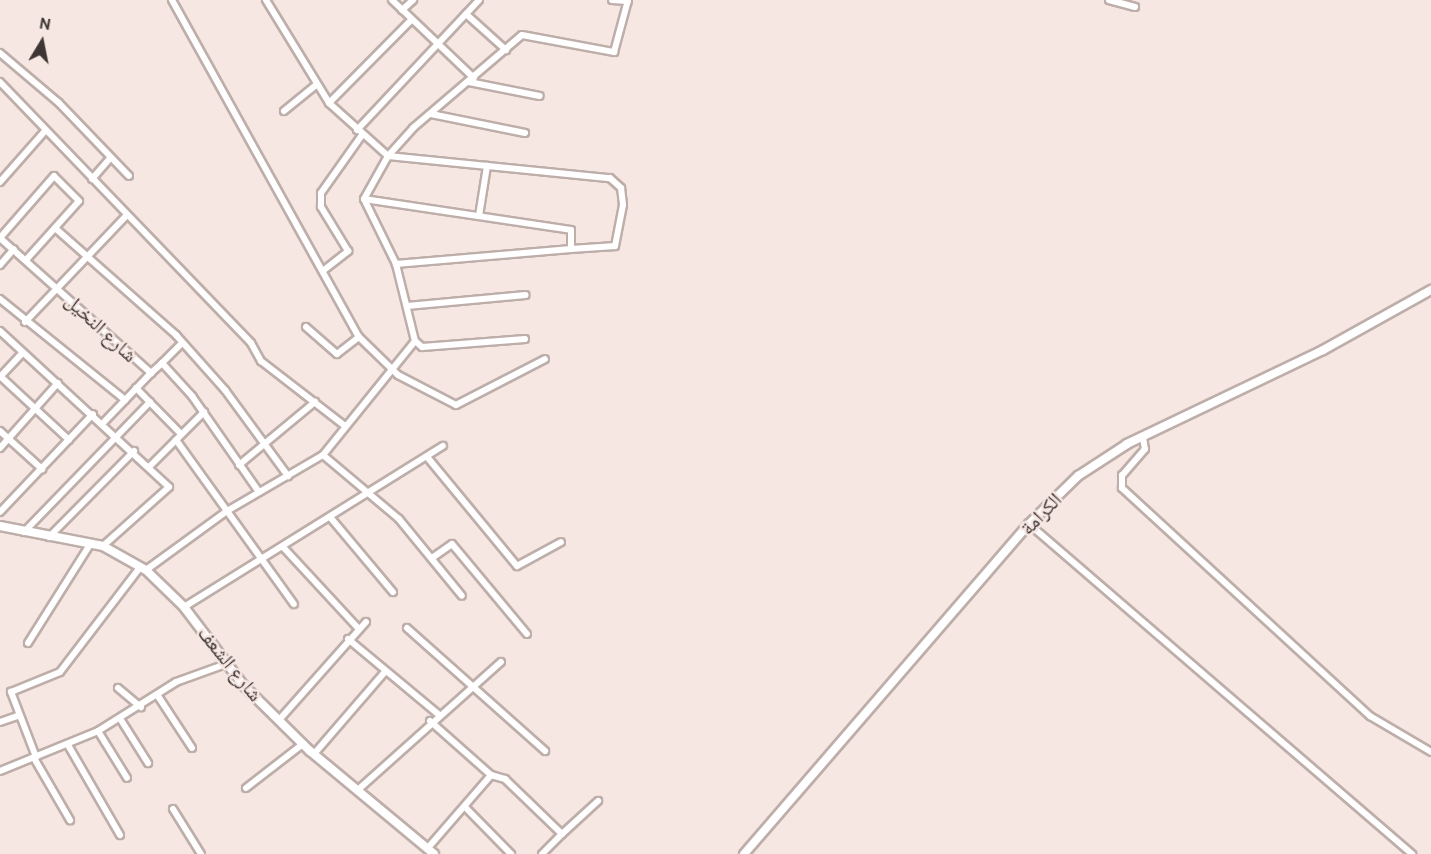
<!DOCTYPE html>
<meta charset="utf-8">
<style>
body{margin:0}
#map{position:relative;width:1431px;height:854px;overflow:hidden;background:#f7e7e2;font-family:Cabin,"Noto Naskh Arabic",sans-serif}
div>[style]{position:absolute}
[style*='--x']{left:calc(var(--x)*1px);top:calc(var(--y)*1px);width:calc(var(--w)*1px);rotate:calc(var(--a)*1deg)}
.roads{filter:drop-shadow(2px 0 #beaeaa) drop-shadow(-2px 0 #beaeaa) drop-shadow(0 2px #beaeaa) drop-shadow(0 -2px #beaeaa)}
.minor>*{height:6px;margin:-3px;padding:0 3px;transform-origin:3px;border-radius:3px;background:#fff}
.tertiary>*{height:8px;margin:-4px;padding:0 4px;transform-origin:4px;border-radius:4px;background:#fff}
.secondary>*{height:8px;margin:-4px;padding:0 4px;transform-origin:4px;border-radius:4px;background:#fff}
span{translate:-50% -50%;white-space:nowrap;text-align:center;line-height:1.15;-webkit-text-stroke:5px #f7e7e2;paint-order:stroke}
.street-label{font-size:20px;color:#3d3635}
.north{position:absolute;left:12px;top:12px;width:60px;height:60px;-webkit-text-stroke:4px #f7e7e2;paint-order:stroke;rotate:10deg;font-size:16px;font-weight:700;line-height:24px;text-align:center;color:#3d3635}
.north::after{content:'';display:block;margin:auto;width:21px;height:27px;background:#3d3635;clip-path:polygon(50% 0,100% 100%,50% 72%,0 100%)}
</style>
<div id="map">
<div class="roads">
<div class="minor">
<i style="--x:172;--y:0;--w:385;--a:61"></i>
<i style="--x:359;--y:337;--w:54;--a:44.3"></i>
<i style="--x:398;--y:375;--w:65;--a:27.3"></i>
<i style="--x:456;--y:405;--w:100;--a:-27.3"></i>
<i style="--x:266;--y:0;--w:121;--a:58.5"></i>
<i style="--x:329;--y:103;--w:79;--a:41.9"></i>
<i style="--x:388;--y:156;--w:223;--a:5.7"></i>
<i style="--x:610;--y:178;--w:15;--a:42"></i>
<i style="--x:621;--y:188;--w:17;--a:83"></i>
<i style="--x:623;--y:205;--w:42;--a:101"></i>
<i style="--x:615;--y:246;--w:44;--a:176.1"></i>
<i style="--x:392;--y:0;--w:113;--a:43.6"></i>
<i style="--x:612;--y:0;--w:16;--a:4"></i>
<i style="--x:1109;--y:0;--w:27;--a:15"></i>
<i style="--x:402;--y:10;--w:15;--a:-42"></i>
<i style="--x:466;--y:14;--w:54;--a:42"></i>
<i style="--x:0;--y:53;--w:77;--a:40.3"></i>
<i style="--x:59;--y:103;--w:101;--a:46.2"></i>
<i style="--x:0;--y:82;--w:362;--a:46.1"></i>
<i style="--x:251;--y:343;--w:21;--a:61"></i>
<i style="--x:261;--y:361;--w:106;--a:37.7"></i>
<i style="--x:469;--y:82;--w:72;--a:11.2"></i>
<i style="--x:329;--y:103;--w:117;--a:-45.3"></i>
<i style="--x:284;--y:111;--w:41;--a:-39.1"></i>
<i style="--x:431;--y:114;--w:96;--a:11.4"></i>
<i style="--x:357;--y:130;--w:178;--a:-46.8"></i>
<i style="--x:92;--y:179;--w:28;--a:-49"></i>
<i style="--x:0;--y:182;--w:68;--a:-48.6"></i>
<i style="--x:364;--y:199;--w:209;--a:8.5"></i>
<i style="--x:571;--y:230;--w:19;--a:90"></i>
<i style="--x:571;--y:249;--w:176;--a:175.1"></i>
<i style="--x:479;--y:216;--w:51;--a:-80.9"></i>
<i style="--x:55;--y:228;--w:162;--a:41.5"></i>
<i style="--x:176;--y:335;--w:74;--a:48.3"></i>
<i style="--x:225;--y:390;--w:107;--a:53.8"></i>
<i style="--x:26;--y:260;--w:79;--a:-48.1"></i>
<i style="--x:79;--y:201;--w:35;--a:-135"></i>
<i style="--x:54;--y:176;--w:82;--a:131.1"></i>
<i style="--x:0;--y:238;--w:203;--a:41.8"></i>
<i style="--x:151;--y:373;--w:15;--a:-42"></i>
<i style="--x:162;--y:363;--w:45;--a:47.7"></i>
<i style="--x:192;--y:396;--w:117;--a:55.1"></i>
<i style="--x:0;--y:265;--w:21;--a:-49"></i>
<i style="--x:324;--y:270;--w:31;--a:-38"></i>
<i style="--x:348;--y:251;--w:52;--a:-121.5"></i>
<i style="--x:321;--y:207;--w:14;--a:-90"></i>
<i style="--x:321;--y:193;--w:71;--a:-54.7"></i>
<i style="--x:0;--y:299;--w:161;--a:38.9"></i>
<i style="--x:407;--y:306;--w:119;--a:-5.3"></i>
<i style="--x:25;--y:322;--w:148;--a:-46.4"></i>
<i style="--x:306;--y:327;--w:41;--a:41.1"></i>
<i style="--x:337;--y:354;--w:28;--a:-38"></i>
<i style="--x:0;--y:331;--w:230;--a:42.7"></i>
<i style="--x:169;--y:487;--w:89;--a:138.2"></i>
<i style="--x:525;--y:339;--w:103;--a:175.6"></i>
<i style="--x:422;--y:347;--w:9;--a:-139"></i>
<i style="--x:415;--y:341;--w:79;--a:-103.9"></i>
<i style="--x:396;--y:264;--w:72;--a:-116.2"></i>
<i style="--x:364;--y:199;--w:49;--a:-60.8"></i>
<i style="--x:388;--y:156;--w:38;--a:-48"></i>
<i style="--x:413;--y:128;--w:143;--a:-40.5"></i>
<i style="--x:522;--y:35;--w:94;--a:10.5"></i>
<i style="--x:614;--y:52;--w:54;--a:-74.9"></i>
<i style="--x:162;--y:363;--w:25;--a:-45"></i>
<i style="--x:0;--y:376;--w:94;--a:42.8"></i>
<i style="--x:0;--y:377;--w:33;--a:-47"></i>
<i style="--x:136;--y:388;--w:64;--a:45.6"></i>
<i style="--x:104;--y:422;--w:68;--a:-46.2"></i>
<i style="--x:0;--y:431;--w:57;--a:42.1"></i>
<i style="--x:1143;--y:437;--w:12;--a:81"></i>
<i style="--x:1145;--y:449;--w:35;--a:131"></i>
<i style="--x:1122;--y:475;--w:13;--a:90"></i>
<i style="--x:1122;--y:488;--w:337;--a:42.6"></i>
<i style="--x:1370;--y:716;--w:71;--a:30.5"></i>
<i style="--x:176;--y:440;--w:202;--a:54.3"></i>
<i style="--x:0;--y:448;--w:87;--a:-48.3"></i>
<i style="--x:323;--y:455;--w:99;--a:40.1"></i>
<i style="--x:399;--y:519;--w:99;--a:50.7"></i>
<i style="--x:428;--y:458;--w:140;--a:50.5"></i>
<i style="--x:517;--y:566;--w:50;--a:-28.6"></i>
<i style="--x:239;--y:465;--w:99;--a:-39.7"></i>
<i style="--x:149;--y:467;--w:78;--a:-45"></i>
<i style="--x:0;--y:512;--w:135;--a:-46.5"></i>
<i style="--x:330;--y:517;--w:98;--a:50"></i>
<i style="--x:1029;--y:524;--w:506;--a:40.75"></i>
<i style="--x:24;--y:532;--w:181;--a:-45.9"></i>
<i style="--x:49;--y:537;--w:121;--a:-45.3"></i>
<i style="--x:283;--y:547;--w:112;--a:47.2"></i>
<i style="--x:432;--y:558;--w:24;--a:-35"></i>
<i style="--x:452;--y:544;--w:117;--a:50.2"></i>
<i style="--x:146;--y:570;--w:100;--a:-36.1"></i>
<i style="--x:227;--y:511;--w:111;--a:-30.3"></i>
<i style="--x:323;--y:455;--w:146;--a:-51.1"></i>
<i style="--x:184;--y:607;--w:305;--a:-31.9"></i>
<i style="--x:407;--y:628;--w:185;--a:41.7"></i>
<i style="--x:348;--y:639;--w:117;--a:39.8"></i>
<i style="--x:28;--y:643;--w:118;--a:-57.8"></i>
<i style="--x:118;--y:688;--w:30;--a:40"></i>
<i style="--x:158;--y:696;--w:62;--a:56.8"></i>
<i style="--x:121;--y:720;--w:51;--a:57.9"></i>
<i style="--x:279;--y:720;--w:131;--a:-48.4"></i>
<i style="--x:430;--y:721;--w:81;--a:41.5"></i>
<i style="--x:491;--y:775;--w:15;--a:16"></i>
<i style="--x:505;--y:779;--w:79;--a:44"></i>
<i style="--x:562;--y:834;--w:49;--a:-42.5"></i>
<i style="--x:0;--y:722;--w:18;--a:-19"></i>
<i style="--x:98;--y:731;--w:55;--a:58.3"></i>
<i style="--x:68;--y:745;--w:104;--a:60"></i>
<i style="--x:314;--y:754;--w:107;--a:-49.2"></i>
<i style="--x:36;--y:757;--w:70;--a:-111"></i>
<i style="--x:11;--y:692;--w:53;--a:-22.2"></i>
<i style="--x:60;--y:672;--w:133;--a:-52.6"></i>
<i style="--x:34;--y:758;--w:72;--a:59.9"></i>
<i style="--x:0;--y:771;--w:106;--a:-22.2"></i>
<i style="--x:98;--y:731;--w:92;--a:-32.1"></i>
<i style="--x:176;--y:682;--w:53;--a:-19.8"></i>
<i style="--x:246;--y:788;--w:72;--a:-37.7"></i>
<i style="--x:360;--y:788;--w:189;--a:-41.8"></i>
<i style="--x:465;--y:807;--w:66;--a:45.6"></i>
<i style="--x:173;--y:809;--w:53;--a:58.1"></i>
<i style="--x:427;--y:849;--w:98;--a:-49.1"></i>
<i style="--x:542;--y:854;--w:28;--a:-45"></i>
</div>
<div class="tertiary">
<i style="--x:0;--y:526;--w:105;--a:11"></i>
<i style="--x:103;--y:546;--w:49;--a:29.2"></i>
<i style="--x:146;--y:570;--w:53;--a:44.2"></i>
<i style="--x:184;--y:607;--w:99;--a:52.8"></i>
<i style="--x:244;--y:686;--w:93;--a:44.6"></i>
<i style="--x:310;--y:751;--w:161;--a:39.7"></i>
</div>
<div class="secondary">
<i style="--x:744;--y:854;--w:436;--a:-49.2"></i>
<i style="--x:1029;--y:524;--w:69;--a:-44.4"></i>
<i style="--x:1078;--y:476;--w:59;--a:-33.1"></i>
<i style="--x:1127;--y:444;--w:217;--a:-25.6"></i>
<i style="--x:1323;--y:350;--w:124;--a:-29.1"></i>
</div>
</div>
<div class="street-label">
<span style="left:101px;top:328px;rotate:43deg">شارع النخيل</span>
<span style="left:1041px;top:514px;rotate:-46deg">الكرامة</span>
<span style="left:230px;top:664px;rotate:51deg">شارع الشعف</span>
</div>
<div class="north">N</div>
</div>
